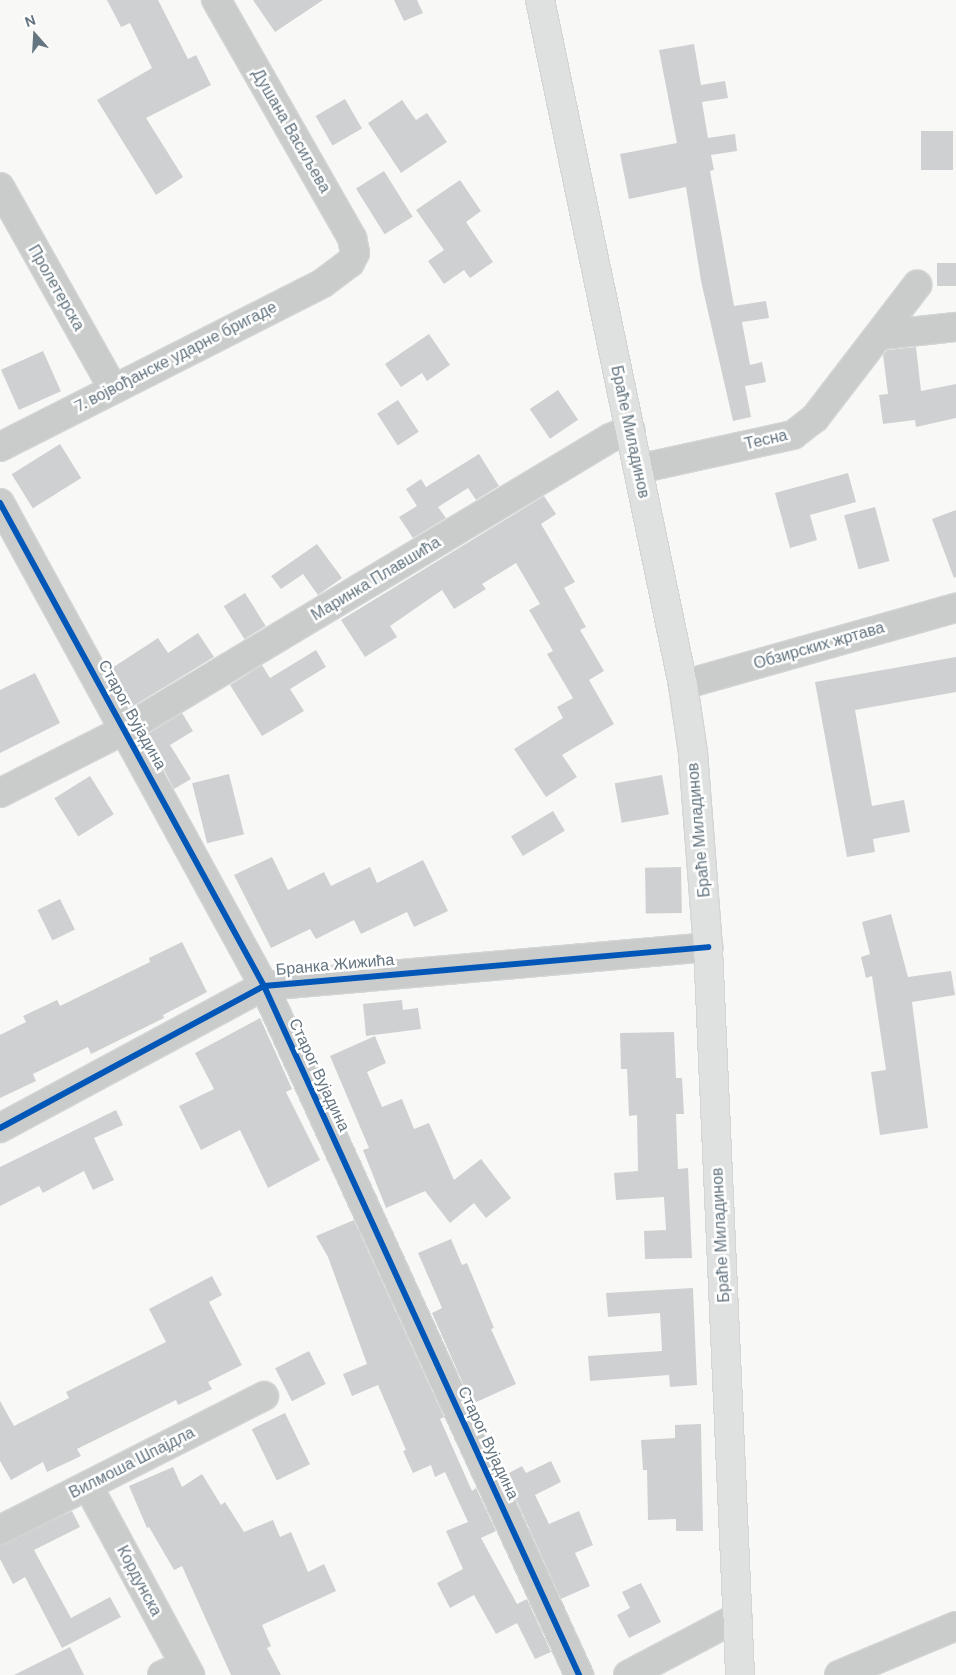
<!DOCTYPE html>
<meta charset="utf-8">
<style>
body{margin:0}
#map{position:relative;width:956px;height:1675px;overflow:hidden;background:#f8f8f7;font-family:"DM Sans",sans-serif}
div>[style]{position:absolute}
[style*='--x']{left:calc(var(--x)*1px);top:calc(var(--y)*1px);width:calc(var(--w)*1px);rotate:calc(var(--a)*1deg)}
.building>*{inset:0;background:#cfd0d1;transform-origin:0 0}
.roads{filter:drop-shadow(1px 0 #d4d5d5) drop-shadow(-1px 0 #d4d5d5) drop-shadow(0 1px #d4d5d5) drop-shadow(0 -1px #d4d5d5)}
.minor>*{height:28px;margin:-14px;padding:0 14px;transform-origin:14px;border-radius:14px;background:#cacccc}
.major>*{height:28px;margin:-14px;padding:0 14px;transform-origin:14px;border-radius:14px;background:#dfe0e0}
.cycleway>*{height:6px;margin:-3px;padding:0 3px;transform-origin:3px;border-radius:3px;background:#0057b8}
span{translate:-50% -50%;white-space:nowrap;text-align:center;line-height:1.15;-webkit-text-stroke:5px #fff;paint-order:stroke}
.street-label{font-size:16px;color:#647580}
.north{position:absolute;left:10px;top:10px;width:50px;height:50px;-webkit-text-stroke:4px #fff;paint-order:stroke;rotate:341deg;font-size:14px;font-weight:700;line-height:20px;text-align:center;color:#647580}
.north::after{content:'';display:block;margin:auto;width:18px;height:22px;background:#647580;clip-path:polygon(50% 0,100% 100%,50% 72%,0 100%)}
</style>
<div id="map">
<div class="building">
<i style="clip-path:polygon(107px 0,158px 0,188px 59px,196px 55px,211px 85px,146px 118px,183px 177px,156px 195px,97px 100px,152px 68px,130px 23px,121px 27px)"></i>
<i style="clip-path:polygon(253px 0,323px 0,275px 32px)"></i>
<i style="clip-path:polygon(394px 0,417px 0,423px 13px,404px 21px)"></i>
<i style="clip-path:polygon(694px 44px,701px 85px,725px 81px,728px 98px,702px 102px,708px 138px,735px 134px,737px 151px,711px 155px,714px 170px,710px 171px,734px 306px,766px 301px,769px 318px,742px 322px,750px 365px,762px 362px,766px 382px,745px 386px,751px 417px,733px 421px,701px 281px,686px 187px,629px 199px,620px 154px,677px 143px,659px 50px)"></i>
<i style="left:345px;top:99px;width:34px;height:34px;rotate:60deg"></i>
<i style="clip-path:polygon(402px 100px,416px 120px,427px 113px,447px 142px,401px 173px,368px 123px)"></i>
<i style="left:921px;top:131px;width:32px;height:39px"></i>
<i style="left:384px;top:171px;width:54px;height:33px;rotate:58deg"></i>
<i style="clip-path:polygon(460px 180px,481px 211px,466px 222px,493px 262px,470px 278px,464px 270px,444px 284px,428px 261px,444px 250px,416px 210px)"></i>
<i style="left:956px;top:263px;width:23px;height:19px;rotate:90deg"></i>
<i style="clip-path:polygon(429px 334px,450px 365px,427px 381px,422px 373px,401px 387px,385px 364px)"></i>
<i style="clip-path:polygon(916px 347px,921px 391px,956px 384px,956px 418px,916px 427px,915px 420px,883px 424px,879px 395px,888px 394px,883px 355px,887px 350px)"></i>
<i style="left:43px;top:351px;width:44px;height:46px;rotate:66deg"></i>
<i style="left:558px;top:390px;width:36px;height:34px;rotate:56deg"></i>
<i style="left:398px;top:400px;width:38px;height:25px;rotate:57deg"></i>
<i style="left:60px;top:444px;width:40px;height:57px;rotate:58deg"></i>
<i style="clip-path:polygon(479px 454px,499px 486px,476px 500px,468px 488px,438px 507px,446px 518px,413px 538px,399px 517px,417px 506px,406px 489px,421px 479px,426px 487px)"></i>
<i style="clip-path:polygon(848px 473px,856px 502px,810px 515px,817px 540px,790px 548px,775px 493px)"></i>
<i style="clip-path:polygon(544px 496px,556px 514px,541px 524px,575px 582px,564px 588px,586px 627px,580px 630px,604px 671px,589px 680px,614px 724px,562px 755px,577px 777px,546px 797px,514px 749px,563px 718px,557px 707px,573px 698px,547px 654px,553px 651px,529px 610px,540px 604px,516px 563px,482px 584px,486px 589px,454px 609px,442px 590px,390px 626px,397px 637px,365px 657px,341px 620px)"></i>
<i style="left:875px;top:507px;width:56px;height:32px;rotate:75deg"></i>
<i style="clip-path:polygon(956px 510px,956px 577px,954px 578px,932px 519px)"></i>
<i style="clip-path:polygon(317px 544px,342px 578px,318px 595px,303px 574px,281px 589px,271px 576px)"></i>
<i style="left:245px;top:593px;width:39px;height:25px;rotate:58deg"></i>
<i style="clip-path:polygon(198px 633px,214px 657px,130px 708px,109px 670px,158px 638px,168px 653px)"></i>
<i style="clip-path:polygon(316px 650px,326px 667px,290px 689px,304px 711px,262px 736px,230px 685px,262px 665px,270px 678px)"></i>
<i style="clip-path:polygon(956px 657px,956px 692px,855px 710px,872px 806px,904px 800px,910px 832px,873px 839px,875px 852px,847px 857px,815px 682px)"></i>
<i style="clip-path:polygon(35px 673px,60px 723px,0 753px,0 690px)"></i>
<i style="clip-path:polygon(182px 713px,193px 731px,170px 745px,191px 779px,174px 789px,146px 735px)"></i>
<i style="left:229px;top:774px;width:62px;height:38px;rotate:76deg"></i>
<i style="left:662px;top:775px;width:40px;height:48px;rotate:80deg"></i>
<i style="left:90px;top:776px;width:45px;height:42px;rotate:58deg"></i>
<i style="left:553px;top:811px;width:23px;height:49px;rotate:59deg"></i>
<i style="clip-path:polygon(272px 857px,288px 890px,324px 872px,331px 886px,370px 867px,377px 883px,423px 860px,448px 911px,414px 927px,407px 912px,361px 934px,354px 920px,316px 939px,310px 929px,271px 948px,234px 875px)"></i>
<i style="left:681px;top:867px;width:46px;height:36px;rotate:89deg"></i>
<i style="left:60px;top:899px;width:34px;height:25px;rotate:64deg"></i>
<i style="clip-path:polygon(891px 914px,908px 977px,951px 971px,955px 995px,912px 1002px,928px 1128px,880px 1135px,871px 1072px,886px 1070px,872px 976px,866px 978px,861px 957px,870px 954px,862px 922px)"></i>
<i style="clip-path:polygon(182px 942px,207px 992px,163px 1015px,164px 1018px,91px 1054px,88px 1047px,33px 1074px,36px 1081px,0 1098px,0 1035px,26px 1022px,23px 1016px,57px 1000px,60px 1006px,150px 962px,149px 958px)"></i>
<i style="clip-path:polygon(402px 1000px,403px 1010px,418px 1008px,421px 1029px,366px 1036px,363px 1004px)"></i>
<i style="clip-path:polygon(260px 1018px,292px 1089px,286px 1092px,320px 1160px,268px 1188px,240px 1130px,201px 1150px,179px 1106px,214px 1089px,195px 1053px)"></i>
<i style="clip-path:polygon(674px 1032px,676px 1078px,682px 1078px,684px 1114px,676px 1114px,678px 1169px,688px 1168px,692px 1258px,645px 1259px,644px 1231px,666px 1230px,664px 1197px,616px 1200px,614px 1173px,638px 1171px,637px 1115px,629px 1116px,627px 1069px,621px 1069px,620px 1033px)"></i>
<i style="clip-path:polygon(375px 1036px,386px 1063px,367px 1072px,382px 1107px,402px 1099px,414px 1129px,429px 1123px,454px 1180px,481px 1159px,511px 1198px,486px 1218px,474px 1203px,450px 1223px,425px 1191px,386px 1208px,363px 1150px,369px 1148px,330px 1056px)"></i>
<i style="clip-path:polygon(116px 1110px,123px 1125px,94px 1138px,114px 1180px,93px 1190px,84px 1171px,43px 1193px,39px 1186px,0 1206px,0 1167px)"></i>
<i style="clip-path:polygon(354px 1220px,444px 1417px,440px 1419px,472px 1491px,476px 1488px,496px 1531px,481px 1538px,517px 1604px,527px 1599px,551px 1652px,535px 1659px,517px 1623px,496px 1634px,474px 1595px,450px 1608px,437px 1583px,463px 1569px,446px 1531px,468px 1522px,445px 1472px,435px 1477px,431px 1465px,413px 1473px,403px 1451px,406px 1450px,378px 1385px,352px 1396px,343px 1374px,367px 1364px,328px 1257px,316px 1236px)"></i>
<i style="clip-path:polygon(451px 1239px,462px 1265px,467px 1263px,494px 1328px,491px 1329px,516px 1384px,472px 1404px,432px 1313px,442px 1308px,418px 1253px)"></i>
<i style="clip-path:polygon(212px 1276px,222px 1295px,209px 1302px,242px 1365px,208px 1382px,212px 1389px,178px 1405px,176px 1400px,77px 1449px,81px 1456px,47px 1472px,43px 1462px,11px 1480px,0 1461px,0 1401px,14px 1426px,69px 1398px,66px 1392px,166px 1342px,149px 1309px)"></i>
<i style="clip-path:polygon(693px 1288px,697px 1385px,670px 1387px,669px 1375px,590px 1381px,588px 1356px,662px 1351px,660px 1313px,608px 1317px,606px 1293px)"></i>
<i style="left:309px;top:1351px;width:37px;height:38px;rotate:63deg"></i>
<i style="left:285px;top:1413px;width:57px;height:37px;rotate:64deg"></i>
<i style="clip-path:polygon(701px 1424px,703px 1531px,676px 1531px,676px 1519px,648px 1520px,647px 1470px,643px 1470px,641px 1440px,675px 1438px,675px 1425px)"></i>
<i style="clip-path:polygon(551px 1461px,561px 1482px,535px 1495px,549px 1524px,579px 1511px,593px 1545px,575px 1553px,590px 1586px,561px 1599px,505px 1475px,522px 1466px,526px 1473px)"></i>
<i style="clip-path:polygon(173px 1467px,182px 1487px,202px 1474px,221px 1505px,225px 1502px,244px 1532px,273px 1520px,280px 1537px,291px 1532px,308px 1572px,324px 1564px,336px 1591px,262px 1625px,271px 1646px,267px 1648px,281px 1675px,231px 1675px,182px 1566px,174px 1570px,149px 1527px,147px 1528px,129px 1486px)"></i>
<i style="clip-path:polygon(72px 1511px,80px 1527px,34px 1550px,71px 1618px,110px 1597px,121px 1617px,62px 1648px,25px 1577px,13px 1584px,0 1559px,0 1545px)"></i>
<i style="clip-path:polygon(641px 1583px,661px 1622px,629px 1638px,617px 1615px,630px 1608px,622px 1592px)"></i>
<i style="clip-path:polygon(70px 1647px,84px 1675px,14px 1675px)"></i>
</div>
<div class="roads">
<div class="minor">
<i style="--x:0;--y:187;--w:231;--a:60.7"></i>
<i style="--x:881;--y:335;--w:75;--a:-6.1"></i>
<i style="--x:0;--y:447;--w:362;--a:-26.9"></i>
<i style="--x:323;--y:283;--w:34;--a:-37"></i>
<i style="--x:350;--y:263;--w:11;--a:-63"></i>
<i style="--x:355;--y:253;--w:15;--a:-101"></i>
<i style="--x:352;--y:238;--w:274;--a:-119.7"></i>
<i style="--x:638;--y:469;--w:159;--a:-12.4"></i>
<i style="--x:793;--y:435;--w:28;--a:-38"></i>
<i style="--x:815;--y:418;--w:168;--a:-52.5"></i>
<i style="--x:0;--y:503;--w:550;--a:61.34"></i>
<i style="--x:264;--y:986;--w:758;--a:65.43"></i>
<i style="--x:683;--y:685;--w:284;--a:-15.8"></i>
<i style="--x:0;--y:793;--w:139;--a:-26.9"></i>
<i style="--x:124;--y:730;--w:567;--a:-31"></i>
<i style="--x:610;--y:438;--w:22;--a:-22"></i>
<i style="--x:0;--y:1128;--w:300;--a:-28.3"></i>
<i style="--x:264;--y:986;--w:446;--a:-5"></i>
<i style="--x:88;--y:1486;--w:215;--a:61.6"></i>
<i style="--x:0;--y:1530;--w:296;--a:-26.9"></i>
<i style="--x:162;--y:1675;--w:24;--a:-24"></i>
<i style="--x:628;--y:1675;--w:124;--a:-27.8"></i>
<i style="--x:839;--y:1675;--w:127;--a:-22.7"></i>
</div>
<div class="major">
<i style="--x:540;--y:0;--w:700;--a:78.21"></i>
<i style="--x:683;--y:685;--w:69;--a:81.6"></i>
<i style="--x:693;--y:753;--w:195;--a:85.6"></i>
<i style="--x:708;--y:947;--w:729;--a:87.48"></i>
</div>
</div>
<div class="cycleway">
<i style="--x:0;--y:503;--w:550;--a:61.34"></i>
<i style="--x:264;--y:986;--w:758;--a:65.43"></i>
<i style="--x:0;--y:1128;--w:300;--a:-28.3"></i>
<i style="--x:264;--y:986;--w:446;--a:-5"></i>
</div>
<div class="street-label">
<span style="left:291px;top:131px;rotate:60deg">Душана Васиљева</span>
<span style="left:56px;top:288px;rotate:60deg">Пролетерска</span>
<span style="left:176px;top:357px;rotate:-27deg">7. војвођанске ударне бригаде</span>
<span style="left:630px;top:432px;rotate:78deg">Браће Миладинов</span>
<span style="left:766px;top:440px;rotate:-13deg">Тесна</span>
<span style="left:376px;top:579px;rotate:-31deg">Маринка Плавшића</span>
<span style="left:819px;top:646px;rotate:-16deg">Обзирских жртава</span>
<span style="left:132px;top:715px;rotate:61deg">Старог Вујадина</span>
<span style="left:699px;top:830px;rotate:-95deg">Браће Миладинов</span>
<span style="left:335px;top:965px;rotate:-5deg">Бранка Жижића</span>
<span style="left:319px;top:1075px;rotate:65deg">Старог Вујадина</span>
<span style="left:721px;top:1235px;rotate:-93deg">Браће Миладинов</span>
<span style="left:488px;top:1443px;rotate:65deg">Старог Вујадина</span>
<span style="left:132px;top:1463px;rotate:-27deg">Вилмоша Шпајдла</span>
<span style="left:139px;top:1581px;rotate:62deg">Кордунска</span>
</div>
<div class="north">N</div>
</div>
